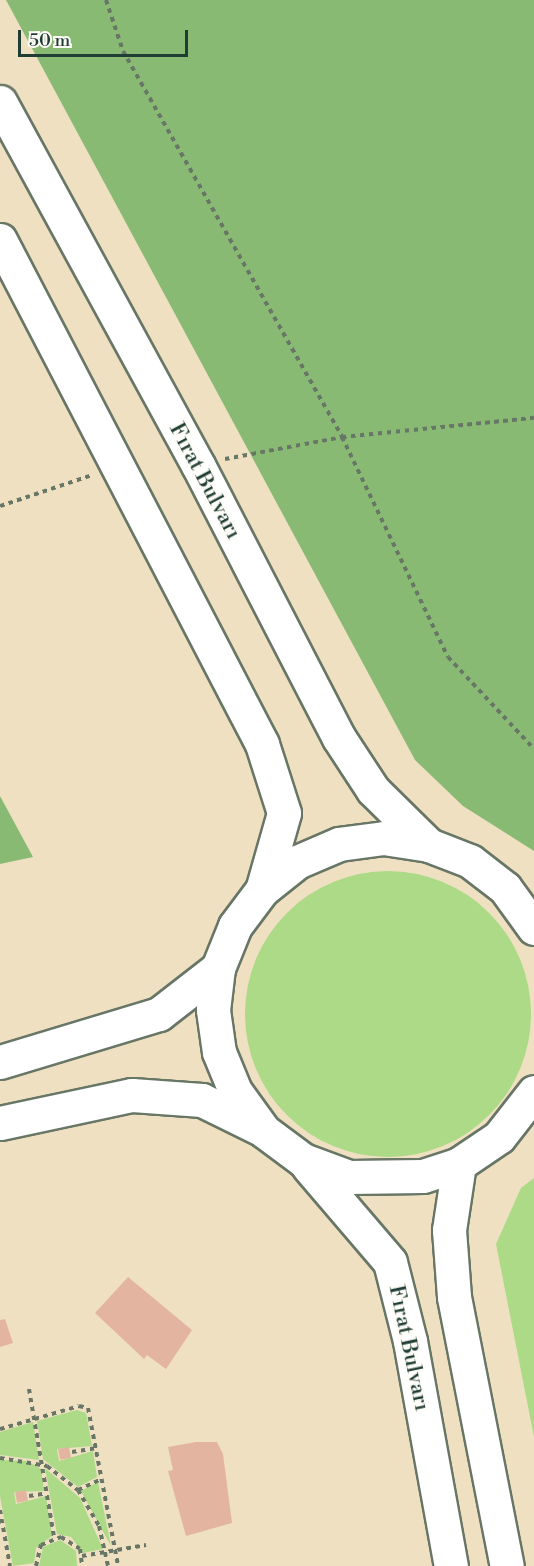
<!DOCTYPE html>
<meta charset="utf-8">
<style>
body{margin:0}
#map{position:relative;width:534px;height:1566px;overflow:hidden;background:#efe0c2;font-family:"Libre Bodoni",serif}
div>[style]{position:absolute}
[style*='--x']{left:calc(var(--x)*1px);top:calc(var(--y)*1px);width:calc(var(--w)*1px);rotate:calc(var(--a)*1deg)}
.green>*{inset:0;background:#acda87}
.round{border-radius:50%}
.forest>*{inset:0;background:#89ba74}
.building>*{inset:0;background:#e3b5a1;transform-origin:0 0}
.path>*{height:4px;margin-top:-2px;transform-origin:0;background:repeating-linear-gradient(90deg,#687666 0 4.5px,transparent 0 9px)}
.roads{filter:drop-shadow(2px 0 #687666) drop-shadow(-2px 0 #687666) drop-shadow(0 2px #687666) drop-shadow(0 -2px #687666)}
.primary>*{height:33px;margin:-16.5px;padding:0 16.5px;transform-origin:16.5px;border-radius:16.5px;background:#fff}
span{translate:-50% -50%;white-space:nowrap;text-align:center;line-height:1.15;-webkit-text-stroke:4.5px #fdfcf7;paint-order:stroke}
.street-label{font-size:22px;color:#1f3d34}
.scale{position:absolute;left:18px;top:30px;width:170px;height:27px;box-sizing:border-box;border:3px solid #1f3d34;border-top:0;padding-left:8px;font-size:18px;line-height:21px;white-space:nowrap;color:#1f3d34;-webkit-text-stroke:4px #fdfcf7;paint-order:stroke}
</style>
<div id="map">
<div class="green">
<i class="round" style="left:245px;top:871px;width:286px;height:286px"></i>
<i style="clip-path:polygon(534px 1178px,534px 1437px,496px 1244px,521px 1188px)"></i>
<i style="clip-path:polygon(77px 1410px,86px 1413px,92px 1446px,57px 1449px,59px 1461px,93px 1451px,97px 1477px,78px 1487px,43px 1459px,37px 1421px)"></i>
<i style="clip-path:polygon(33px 1422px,39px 1460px,0 1455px,0 1432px)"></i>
<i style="clip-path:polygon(0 1460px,27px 1461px,41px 1469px,44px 1491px,14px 1492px,16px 1504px,46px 1496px,52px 1536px,36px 1548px,34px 1563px,13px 1566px,0 1496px)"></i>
<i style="clip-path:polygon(45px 1468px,80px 1498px,103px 1549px,83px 1553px,71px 1537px,57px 1534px)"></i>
<i style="clip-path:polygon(98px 1482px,111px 1546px,81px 1491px)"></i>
<i style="clip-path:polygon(60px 1540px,76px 1551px,77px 1566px,39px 1566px,43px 1547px)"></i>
</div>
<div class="forest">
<i style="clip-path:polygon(6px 0,534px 0,534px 851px,463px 806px,415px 760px)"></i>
<i style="clip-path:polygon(0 796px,33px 857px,0 864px)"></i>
</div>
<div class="building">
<i style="clip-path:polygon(128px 1277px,192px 1330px,166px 1369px,147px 1355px,144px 1359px,95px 1313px)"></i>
<i style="clip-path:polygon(5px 1319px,13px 1343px,0 1347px,0 1320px)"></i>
<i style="clip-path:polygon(196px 1442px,217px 1442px,223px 1454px,232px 1523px,186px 1536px,168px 1471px,173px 1470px,168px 1447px)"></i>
<i style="left:69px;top:1447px;width:11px;height:11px;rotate:80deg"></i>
<i style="left:26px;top:1490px;width:11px;height:11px;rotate:80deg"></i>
</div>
<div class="path">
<i style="--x:106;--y:0;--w:54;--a:71.6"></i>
<i style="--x:123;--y:51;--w:444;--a:60.4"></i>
<i style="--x:342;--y:437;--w:244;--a:64.3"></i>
<i style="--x:448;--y:657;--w:126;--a:46.9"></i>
<i style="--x:225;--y:459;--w:119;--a:-10.6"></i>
<i style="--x:342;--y:437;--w:193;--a:-5.7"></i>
<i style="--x:0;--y:506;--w:97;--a:-18.6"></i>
<i style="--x:29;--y:1389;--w:150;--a:80.4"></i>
<i style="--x:0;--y:1429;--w:82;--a:-16.2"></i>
<i style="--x:79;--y:1406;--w:9;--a:13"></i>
<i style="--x:88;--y:1408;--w:161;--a:79.2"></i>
<i style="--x:72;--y:1452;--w:25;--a:-9"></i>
<i style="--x:0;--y:1458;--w:48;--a:9.7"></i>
<i style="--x:47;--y:1466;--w:39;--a:38"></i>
<i style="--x:78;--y:1490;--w:42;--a:59.7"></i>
<i style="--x:99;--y:1526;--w:41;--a:77.3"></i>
<i style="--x:78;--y:1490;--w:26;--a:-25"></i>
<i style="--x:29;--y:1496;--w:18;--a:-9"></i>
<i style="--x:0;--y:1510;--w:57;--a:79.9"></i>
<i style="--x:82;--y:1556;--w:65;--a:-9.8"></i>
<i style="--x:36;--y:1566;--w:22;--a:-77"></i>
<i style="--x:41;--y:1545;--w:22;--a:-22"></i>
<i style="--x:61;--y:1537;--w:22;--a:32"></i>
<i style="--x:80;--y:1549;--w:17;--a:83"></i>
</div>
<div class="roads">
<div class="primary">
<i style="--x:0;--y:102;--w:413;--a:61.4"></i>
<i style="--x:198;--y:465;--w:307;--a:62.7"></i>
<i style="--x:339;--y:738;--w:62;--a:56.8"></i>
<i style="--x:373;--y:790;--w:78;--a:44.5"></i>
<i style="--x:0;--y:240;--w:568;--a:62.53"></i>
<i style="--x:262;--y:744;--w:72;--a:72.3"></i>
<i style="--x:284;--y:813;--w:80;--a:105.9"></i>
<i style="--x:534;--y:928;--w:49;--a:-125.9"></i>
<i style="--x:505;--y:888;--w:44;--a:-142.4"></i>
<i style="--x:470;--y:861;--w:44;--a:-158.7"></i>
<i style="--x:429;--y:845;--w:46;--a:-171.2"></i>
<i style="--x:384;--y:838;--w:45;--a:172.4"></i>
<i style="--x:339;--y:844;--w:46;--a:156.8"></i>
<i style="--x:297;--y:862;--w:45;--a:141.3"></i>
<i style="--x:262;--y:890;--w:45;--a:126.9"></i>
<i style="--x:235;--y:926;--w:45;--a:112"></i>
<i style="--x:218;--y:968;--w:42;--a:96.8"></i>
<i style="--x:213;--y:1010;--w:42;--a:81.9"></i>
<i style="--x:219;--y:1052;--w:42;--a:67.7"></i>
<i style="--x:235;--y:1091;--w:49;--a:54.1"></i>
<i style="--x:264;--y:1131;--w:49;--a:36.6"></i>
<i style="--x:303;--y:1160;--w:49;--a:20.3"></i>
<i style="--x:349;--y:1177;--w:74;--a:-0.8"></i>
<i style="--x:423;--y:1176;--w:38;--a:-18"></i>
<i style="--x:459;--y:1164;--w:48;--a:-34"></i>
<i style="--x:499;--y:1137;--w:57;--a:-52.1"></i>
<i style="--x:0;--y:1062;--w:166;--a:-16.8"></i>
<i style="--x:159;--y:1014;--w:75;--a:-37.9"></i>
<i style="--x:0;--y:1123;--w:135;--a:-12"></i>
<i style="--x:132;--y:1095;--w:70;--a:4.1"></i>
<i style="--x:202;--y:1100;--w:64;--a:26.2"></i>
<i style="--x:459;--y:1164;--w:67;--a:98.6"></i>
<i style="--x:449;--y:1230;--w:67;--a:85.7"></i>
<i style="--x:454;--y:1297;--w:274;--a:78.9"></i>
<i style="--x:308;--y:1166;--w:126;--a:49.5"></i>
<i style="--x:390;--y:1262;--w:81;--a:75.8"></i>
<i style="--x:410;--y:1341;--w:229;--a:79.7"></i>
</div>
</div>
<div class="street-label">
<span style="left:205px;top:481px;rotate:62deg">Fırat Bulvarı</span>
<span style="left:409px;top:1348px;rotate:78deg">Fırat Bulvarı</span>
</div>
<div class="scale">50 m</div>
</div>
